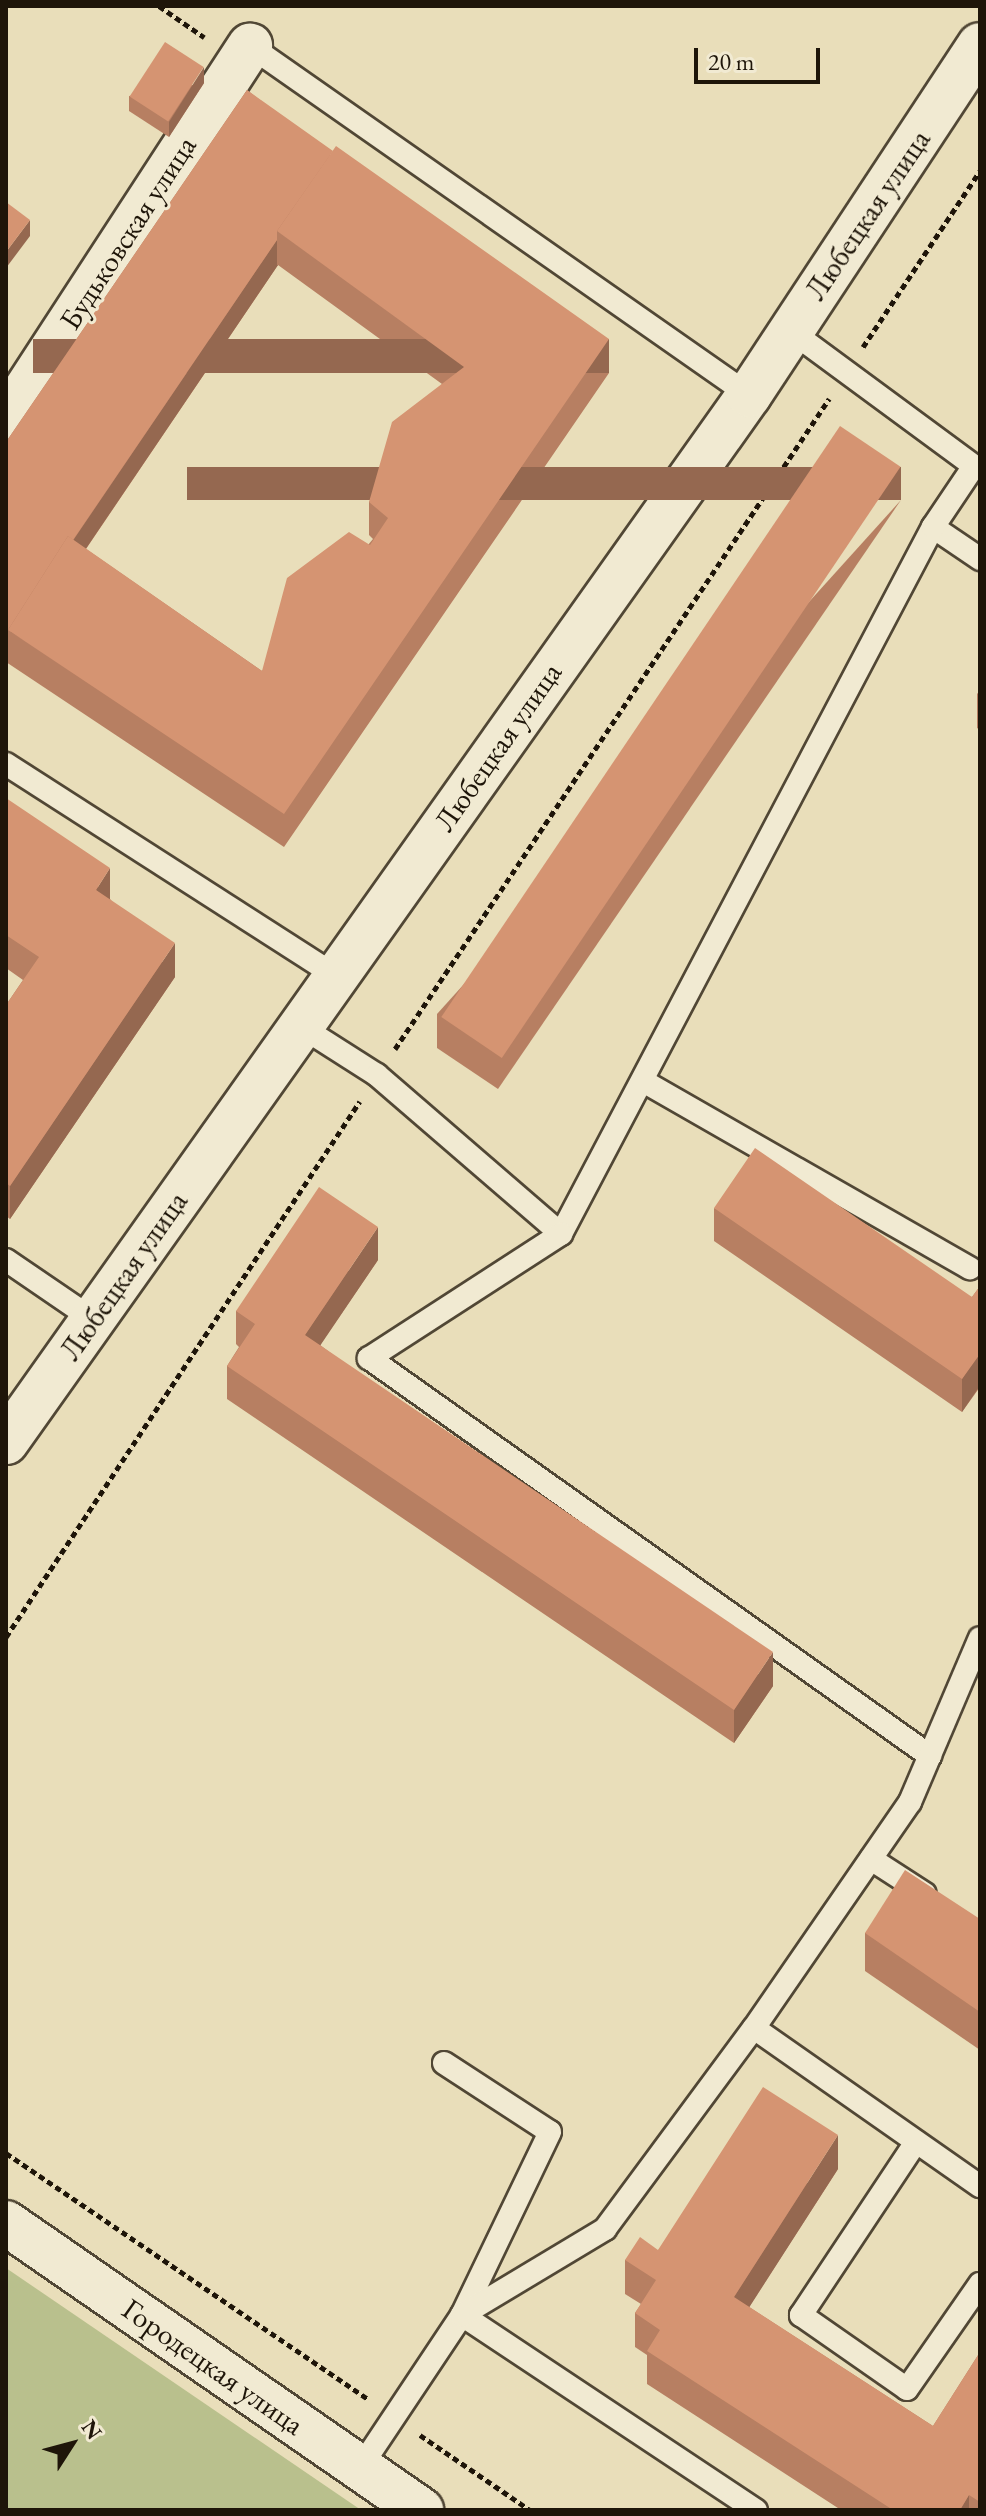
<!DOCTYPE html>
<meta charset="utf-8">
<style>
body{margin:0}
#map{position:relative;width:986px;height:2516px;overflow:hidden;background:#e9deba;font-family:"EB Garamond",serif}
div>[style]{position:absolute}
[style*='--x']{left:calc(var(--x)*1px);top:calc(var(--y)*1px);width:calc(var(--w)*1px);rotate:calc(var(--a)*1deg)}
.green>*{inset:0;background:#b9c08d}
.path>*{height:5px;margin-top:-2.5px;transform-origin:0;background:repeating-linear-gradient(90deg,#1e1509 0 6px,transparent 0 10px)}
.roads{filter:drop-shadow(2px 0 #514735) drop-shadow(-2px 0 #514735) drop-shadow(0 2px #514735) drop-shadow(0 -2px #514735)}
.lane>*{height:22px;margin:-11px;padding:0 11px;transform-origin:11px;border-radius:11px;background:#f1ead2}
.street>*{height:44px;margin:-22px;padding:0 22px;transform-origin:22px;border-radius:22px;background:#f1ead2}
.secondary>*{height:44px;margin:-22px;padding:0 22px;transform-origin:22px;border-radius:22px;background:#f1ead2}
.wall>*{inset:0;background:#b77f62}
.shaded-wall>*{inset:0;background:#956850;transform-origin:0 0}
.building>*{inset:0;background:#d59472;transform-origin:0 0}
span{translate:-50% -50%;white-space:nowrap;text-align:center;line-height:1.15;-webkit-text-stroke:6px #f1ead2;paint-order:stroke}
.street-label{font-size:30px;color:#1e1509}
.frame{position:absolute;inset:0;border:8px solid #1e1509;pointer-events:none}
.north{position:absolute;left:32px;top:2404px;width:80px;height:80px;-webkit-text-stroke:6px #f1ead2;paint-order:stroke;rotate:54deg;font-size:22px;font-weight:700;line-height:32px;text-align:center;color:#1e1509}
.north::after{content:'';display:block;margin:auto;width:28px;height:36px;background:#1e1509;clip-path:polygon(50% 0,100% 100%,50% 72%,0 100%)}
.scale{position:absolute;left:694px;top:48px;width:126px;height:36px;box-sizing:border-box;border:4px solid #1e1509;border-top:0;padding-left:10px;font-size:24px;line-height:28px;white-space:nowrap;color:#1e1509;-webkit-text-stroke:6px #f1ead2;paint-order:stroke}
</style>
<div id="map">
<div class="green">
<i style="clip-path:polygon(6px 2268px,361px 2510px,6px 2510px)"></i>
</div>
<div class="path">
<i style="--x:159;--y:6;--w:55;--a:34.6"></i>
<i style="--x:863;--y:347;--w:211;--a:-56.4"></i>
<i style="--x:395;--y:1049;--w:782;--a:-56.27"></i>
<i style="--x:6;--y:1637;--w:642;--a:-56.56"></i>
<i style="--x:6;--y:2153;--w:439;--a:34.2"></i>
<i style="--x:420;--y:2435;--w:133;--a:34.3"></i>
</div>
<div class="roads">
<div class="lane">
<i style="--x:250;--y:46;--w:609;--a:34.97"></i>
<i style="--x:933;--y:527;--w:57;--a:34.2"></i>
<i style="--x:6;--y:764;--w:392;--a:32.7"></i>
<i style="--x:300;--y:1026;--w:91;--a:32.5"></i>
<i style="--x:377;--y:1075;--w:243;--a:40.8"></i>
<i style="--x:561;--y:1234;--w:799;--a:-62.25"></i>
<i style="--x:933;--y:527;--w:73;--a:-56.1"></i>
<i style="--x:974;--y:466;--w:227;--a:-143.6"></i>
<i style="--x:643;--y:1081;--w:377;--a:29.8"></i>
<i style="--x:561;--y:1234;--w:229;--a:147.1"></i>
<i style="--x:369;--y:1358;--w:688;--a:35.35"></i>
<i style="--x:6;--y:1260;--w:107;--a:34.3"></i>
<i style="--x:871;--y:1859;--w:64;--a:32.9"></i>
<i style="--x:754;--y:2028;--w:275;--a:-55.4"></i>
<i style="--x:910;--y:1802;--w:178;--a:-66.9"></i>
<i style="--x:444;--y:2063;--w:126;--a:33.1"></i>
<i style="--x:550;--y:2132;--w:203;--a:115.7"></i>
<i style="--x:462;--y:2315;--w:353;--a:33.6"></i>
<i style="--x:916;--y:2142;--w:208;--a:123.6"></i>
<i style="--x:801;--y:2315;--w:129;--a:34.9"></i>
<i style="--x:907;--y:2389;--w:128;--a:-55.2"></i>
<i style="--x:360;--y:2468;--w:184;--a:-56.3"></i>
<i style="--x:462;--y:2315;--w:167;--a:-31"></i>
<i style="--x:605;--y:2229;--w:250;--a:-53.5"></i>
<i style="--x:754;--y:2028;--w:276;--a:35"></i>
</div>
<div class="street">
<i style="--x:6;--y:420;--w:447;--a:-56.9"></i>
</div>
<div class="secondary">
<i style="--x:6;--y:1442;--w:1284;--a:-54.64"></i>
<i style="--x:749;--y:395;--w:419;--a:-56.6"></i>
<i style="--x:6;--y:2223;--w:505;--a:34.67"></i>
</div>
</div>
<div class="wall">
<i style="clip-path:polygon(204px 83px,169px 137px,129px 111px,129px 96px)"></i>
<i style="clip-path:polygon(evenodd,247px 90px,609px 373px,284px 847px,6px 662px,6px 442px,247px 90px,278px 265px,442px 384px,369px 502px,369px 535px,373px 539px,262px 671px,86px 549px,278px 265px)"></i>
<i style="clip-path:polygon(901px 500px,498px 1089px,437px 1048px,437px 1014px)"></i>
<i style="clip-path:polygon(980px 690px,980px 730px,977px 728px,977px 694px)"></i>
<i style="clip-path:polygon(6px 798px,110px 899px,175px 977px,10px 1219px,6px 1216px,6px 1005px,23px 980px,6px 968px)"></i>
<i style="clip-path:polygon(714px 1208px,972px 1297px,980px 1286px,980px 1387px,962px 1412px,714px 1241px)"></i>
<i style="clip-path:polygon(378px 1260px,320px 1345px,773px 1686px,734px 1743px,227px 1399px,227px 1366px,239px 1347px,236px 1344px,236px 1311px)"></i>
<i style="clip-path:polygon(980px 1919px,980px 2050px,865px 1971px,865px 1933px)"></i>
<i style="clip-path:polygon(838px 2169px,749px 2307px,933px 2426px,980px 2352px,980px 2510px,841px 2510px,647px 2384px,647px 2355px,635px 2347px,635px 2313px,641px 2304px,625px 2294px,625px 2260px,658px 2250px)"></i>
</div>
<div class="shaded-wall">
<i style="clip-path:polygon(204px 67px,204px 83px,169px 137px,169px 122px)"></i>
<i style="clip-path:polygon(30px 220px,30px 236px,6px 268px,6px 252px)"></i>
<i style="clip-path:polygon(277px 240px,277px 265px,278px 265px,24px 640px,11px 632px)"></i>
<i style="left:609px;top:339px;width:34px;height:576px;rotate:90deg"></i>
<i style="left:901px;top:467px;width:33px;height:714px;rotate:90deg"></i>
<i style="clip-path:polygon(110px 868px,110px 902px,96px 890px)"></i>
<i style="clip-path:polygon(175px 943px,175px 977px,10px 1219px,10px 1186px)"></i>
<i style="clip-path:polygon(378px 1227px,378px 1260px,305px 1368px,305px 1335px)"></i>
<i style="clip-path:polygon(979px 1353px,979px 1387px,962px 1412px,962px 1379px)"></i>
<i style="clip-path:polygon(773px 1652px,773px 1686px,734px 1743px,734px 1710px)"></i>
<i style="clip-path:polygon(838px 2135px,838px 2169px,734px 2331px,734px 2297px)"></i>
<i style="clip-path:polygon(969px 2495px,969px 2510px,960px 2510px)"></i>
</div>
<div class="building">
<i style="left:165px;top:42px;width:46px;height:65px;rotate:33deg"></i>
<i style="clip-path:polygon(247px 90px,333px 151px,277px 231px,277px 240px,73px 540px,68px 536px,8px 630px,8px 636px,6px 635px,6px 442px)"></i>
<i style="clip-path:polygon(336px 146px,609px 339px,284px 814px,8px 630px,68px 536px,262px 671px,287px 578px,349px 532px,370px 545px,388px 518px,369px 502px,392px 422px,464px 367px,277px 231px)"></i>
<i style="clip-path:polygon(6px 202px,30px 220px,6px 252px)"></i>
<i style="left:840px;top:426px;width:73px;height:713px;rotate:34deg"></i>
<i style="clip-path:polygon(6px 798px,110px 868px,96px 890px,175px 943px,10px 1186px,6px 1183px,6px 1005px,39px 957px,6px 935px)"></i>
<i style="clip-path:polygon(755px 1148px,972px 1297px,980px 1286px,980px 1354px,962px 1379px,714px 1208px)"></i>
<i style="clip-path:polygon(319px 1187px,378px 1227px,305px 1335px,773px 1652px,734px 1710px,227px 1366px,255px 1324px,236px 1311px)"></i>
<i style="clip-path:polygon(905px 1870px,980px 1919px,980px 2012px,865px 1933px)"></i>
<i style="clip-path:polygon(763px 2087px,838px 2135px,734px 2297px,933px 2426px,980px 2352px,980px 2502px,969px 2495px,960px 2510px,893px 2510px,647px 2351px,660px 2330px,635px 2313px,656px 2280px,625px 2260px,640px 2237px,658px 2250px)"></i>
</div>
<div class="street-label">
<span style="left:868px;top:215px;rotate:-56deg">Любецкая улица</span>
<span style="left:128px;top:233px;rotate:-57deg">Будьковская улица</span>
<span style="left:498px;top:747px;rotate:-55deg">Любецкая улица</span>
<span style="left:124px;top:1276px;rotate:-55deg">Любецкая улица</span>
<span style="left:213px;top:2367px;rotate:35deg">Городецкая улица</span>
</div>
<div class="frame"></div>
<div class="north">N</div>
<div class="scale">20 m</div>
</div>
